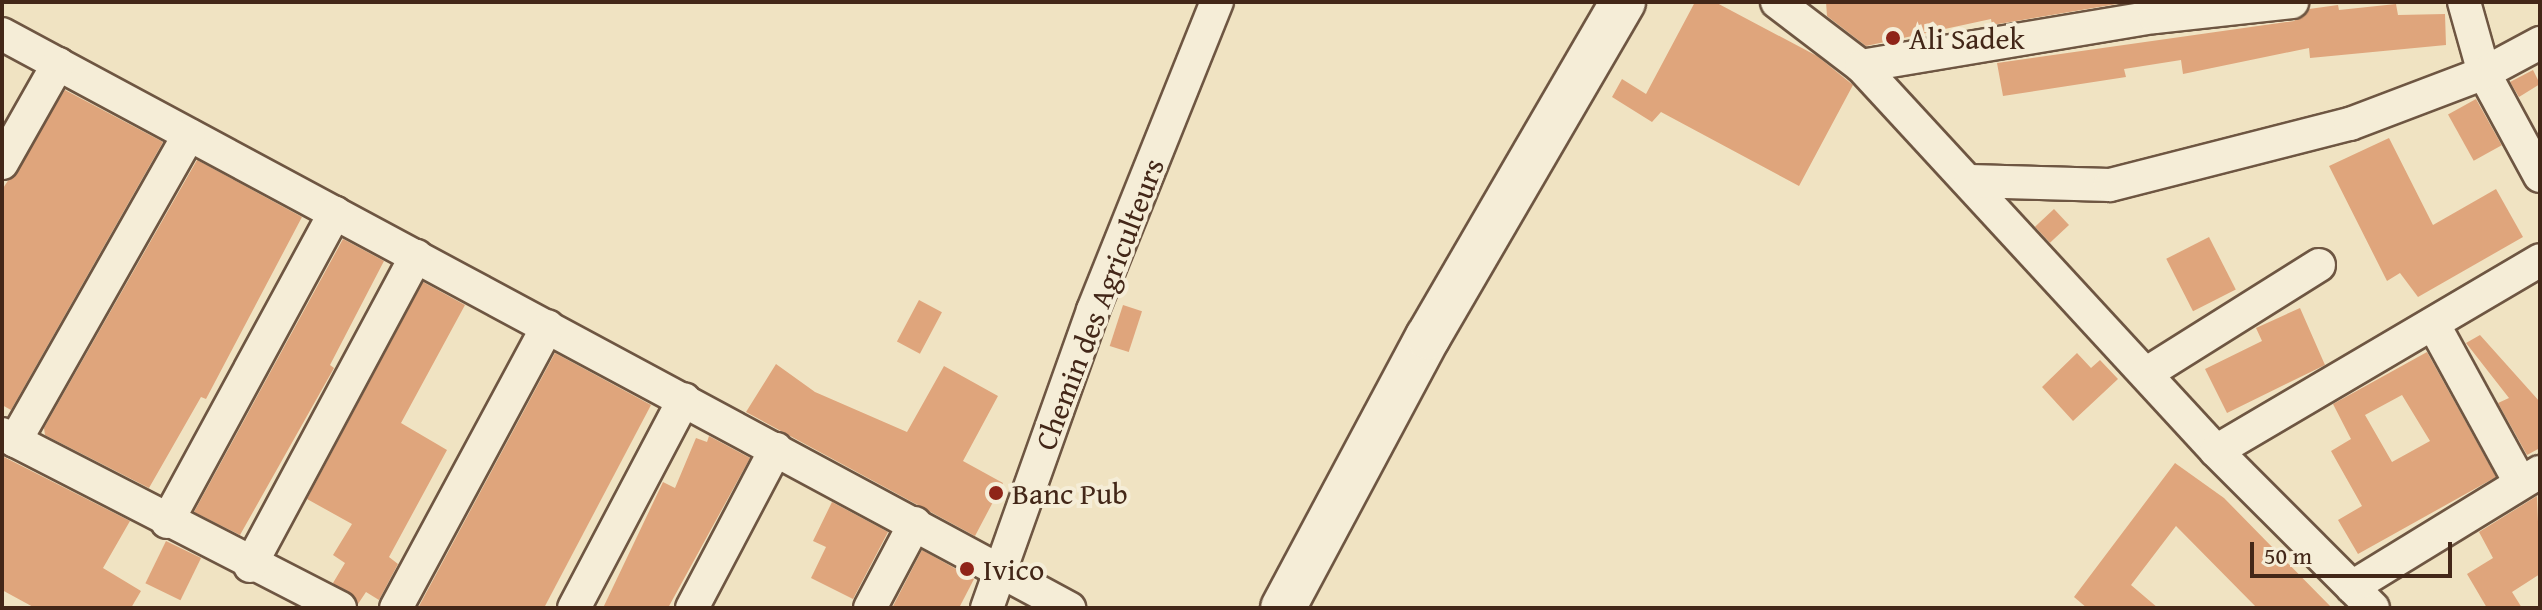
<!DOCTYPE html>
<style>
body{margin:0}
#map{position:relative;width:2542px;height:610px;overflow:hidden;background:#f0e3c2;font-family:"Gentium Book Plus",serif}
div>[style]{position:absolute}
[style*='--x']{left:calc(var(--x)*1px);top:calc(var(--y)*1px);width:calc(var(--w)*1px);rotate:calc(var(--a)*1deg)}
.building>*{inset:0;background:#dfa57c;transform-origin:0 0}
.roads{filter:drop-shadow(2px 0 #6e5642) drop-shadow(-2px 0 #6e5642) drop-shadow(0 2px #6e5642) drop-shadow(0 -2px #6e5642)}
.minor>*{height:32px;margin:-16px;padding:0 16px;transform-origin:16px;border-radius:16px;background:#f5edd7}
.secondary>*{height:44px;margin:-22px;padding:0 22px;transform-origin:22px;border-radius:22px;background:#f5edd7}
.dots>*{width:22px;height:22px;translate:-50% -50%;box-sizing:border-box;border:4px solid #f5edd7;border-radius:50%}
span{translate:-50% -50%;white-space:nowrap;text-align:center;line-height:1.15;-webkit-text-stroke:8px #f5edd7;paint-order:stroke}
.poi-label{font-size:30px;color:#432718}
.left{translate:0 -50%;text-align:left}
.street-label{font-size:30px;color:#432718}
.frame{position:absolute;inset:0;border:4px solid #432718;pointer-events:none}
.scale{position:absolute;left:2250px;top:542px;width:202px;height:36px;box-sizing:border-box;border:4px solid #432718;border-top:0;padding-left:10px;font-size:24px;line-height:28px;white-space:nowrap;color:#432718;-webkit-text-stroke:6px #f5edd7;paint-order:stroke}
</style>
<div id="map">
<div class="building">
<i style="clip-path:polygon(1695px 2px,1715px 2px,1817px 56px,1853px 85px,1799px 186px,1661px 112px,1652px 122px,1612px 97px,1622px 79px,1646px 94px)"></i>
<i style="clip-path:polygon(1826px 2px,2129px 2px,1992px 25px,1991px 19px,1866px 46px,1827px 16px)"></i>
<i style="clip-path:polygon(2396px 4px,2398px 15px,2445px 14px,2446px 45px,2310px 58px,2309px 48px,2183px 74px,2181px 60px,2124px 69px,2126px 77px,2003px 96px,1997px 63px,2294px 21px,2309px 9px,2338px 5px,2339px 10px)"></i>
<i style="clip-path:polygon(2533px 70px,2540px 84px,2519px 97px,2510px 82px)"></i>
<i style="clip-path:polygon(65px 90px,163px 142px,11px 410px,2px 405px,2px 190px)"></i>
<i style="left:2476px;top:99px;width:53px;height:32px;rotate:61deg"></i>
<i style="clip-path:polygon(2389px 138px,2433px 225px,2496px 189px,2523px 237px,2418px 297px,2400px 273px,2387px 281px,2329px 166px)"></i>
<i style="clip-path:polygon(197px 160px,302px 217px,206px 399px,201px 397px,149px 488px,45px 435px,44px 428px)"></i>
<i style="left:2054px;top:209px;width:22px;height:26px;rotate:47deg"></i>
<i style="left:2209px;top:237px;width:59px;height:48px;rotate:63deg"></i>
<i style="clip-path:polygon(343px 239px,384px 261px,330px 365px,334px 368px,240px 535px,194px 512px)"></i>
<i style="clip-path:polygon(423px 282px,465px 305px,401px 423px,447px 450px,389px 557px,398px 564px,379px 600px,366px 592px,358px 604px,333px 583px,345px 563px,333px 555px,352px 524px,307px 499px)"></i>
<i style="left:919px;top:300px;width:26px;height:47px;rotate:28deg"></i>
<i style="left:1123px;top:305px;width:20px;height:43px;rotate:18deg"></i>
<i style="clip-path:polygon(2300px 308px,2325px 365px,2227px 413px,2205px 369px,2262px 341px,2256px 328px)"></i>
<i style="clip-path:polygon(2480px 335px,2540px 402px,2540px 448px,2527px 455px,2498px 403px,2509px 398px,2466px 343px)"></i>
<i style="clip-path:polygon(evenodd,2427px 352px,2496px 477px,2358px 554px,2338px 520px,2362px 506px,2331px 451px,2351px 439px,2333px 404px,2427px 352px,2402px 395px,2430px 441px,2392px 462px,2365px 415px,2402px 395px)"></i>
<i style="clip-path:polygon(555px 353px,651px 405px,544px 608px,418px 608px)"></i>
<i style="clip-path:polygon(2077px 353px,2091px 368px,2100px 360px,2118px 379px,2073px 421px,2042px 387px)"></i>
<i style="clip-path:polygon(776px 364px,815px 392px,907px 432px,944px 366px,998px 396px,963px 461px,1003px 483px,975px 536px,746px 412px)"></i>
<i style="clip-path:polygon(709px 436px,750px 458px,668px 608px,603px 608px,663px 482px,675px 488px,696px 438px,707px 442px)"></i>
<i style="clip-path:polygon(2px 456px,130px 521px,103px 568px,141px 591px,131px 608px,35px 608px,2px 590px)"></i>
<i style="clip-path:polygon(2175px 463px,2224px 498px,2332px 608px,2257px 608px,2176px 526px,2131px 585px,2158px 608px,2087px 608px,2074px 597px)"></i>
<i style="clip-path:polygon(2537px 496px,2540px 574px,2512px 592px,2522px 608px,2487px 608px,2467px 574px,2493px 558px,2479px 532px)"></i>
<i style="clip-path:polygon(832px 502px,888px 532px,853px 599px,811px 578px,826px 547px,813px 541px)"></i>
<i style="left:166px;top:541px;width:39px;height:47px;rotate:26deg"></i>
<i style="clip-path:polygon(922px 550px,974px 579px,959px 608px,892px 608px)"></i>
</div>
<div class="roads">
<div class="minor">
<i style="--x:1777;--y:2;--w:106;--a:37.3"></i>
<i style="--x:1861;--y:66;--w:524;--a:47.32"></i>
<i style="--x:2216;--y:451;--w:222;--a:45"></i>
<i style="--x:2464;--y:2;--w:74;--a:74.3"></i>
<i style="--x:2484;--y:73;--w:117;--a:61.5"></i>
<i style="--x:2;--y:34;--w:1212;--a:28.28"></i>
<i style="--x:1861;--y:66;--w:298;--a:-9.5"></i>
<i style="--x:2155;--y:17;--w:138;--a:-6.2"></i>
<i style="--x:2;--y:163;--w:114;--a:-60.5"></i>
<i style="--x:1970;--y:181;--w:140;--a:1.6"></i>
<i style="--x:2110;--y:185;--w:248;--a:-14.3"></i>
<i style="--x:2350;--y:124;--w:143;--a:-20.8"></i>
<i style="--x:2484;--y:73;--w:64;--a:-28.2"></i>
<i style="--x:2435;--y:327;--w:177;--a:61.3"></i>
<i style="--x:2147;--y:373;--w:203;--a:-32.1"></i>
<i style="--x:2;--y:434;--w:380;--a:27.2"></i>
<i style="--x:15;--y:441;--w:352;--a:-60.4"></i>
<i style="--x:2216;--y:451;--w:376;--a:-30.5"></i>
<i style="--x:167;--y:522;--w:352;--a:-61.5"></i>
<i style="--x:250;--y:566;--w:352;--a:-61.8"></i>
<i style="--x:2352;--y:587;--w:220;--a:-31.5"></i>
<i style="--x:396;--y:608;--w:320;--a:-61.7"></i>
<i style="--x:574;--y:608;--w:236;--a:-62.2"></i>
<i style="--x:692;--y:608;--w:180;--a:-62.2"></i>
<i style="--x:870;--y:608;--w:96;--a:-62.1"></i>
<i style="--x:987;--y:608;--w:316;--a:-70.4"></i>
<i style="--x:1093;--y:310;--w:332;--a:-68.1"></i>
</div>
<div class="secondary">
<i style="--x:1283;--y:608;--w:307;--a:-61.9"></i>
<i style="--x:1428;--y:337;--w:388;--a:-59.8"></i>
</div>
</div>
<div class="dots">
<i style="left:1893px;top:38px;background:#8f2418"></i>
<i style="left:996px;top:493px;background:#8f2418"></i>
<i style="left:967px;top:569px;background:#8f2418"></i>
</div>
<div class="poi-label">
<span class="left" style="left:1909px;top:38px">Ali Sadek</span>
<span class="left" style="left:1012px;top:493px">Banc Pub</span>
<span class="left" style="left:983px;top:569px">Ivico</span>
</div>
<div class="street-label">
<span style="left:1099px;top:304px;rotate:-69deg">Chemin des Agriculteurs</span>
</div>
<div class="frame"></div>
<div class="scale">50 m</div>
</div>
